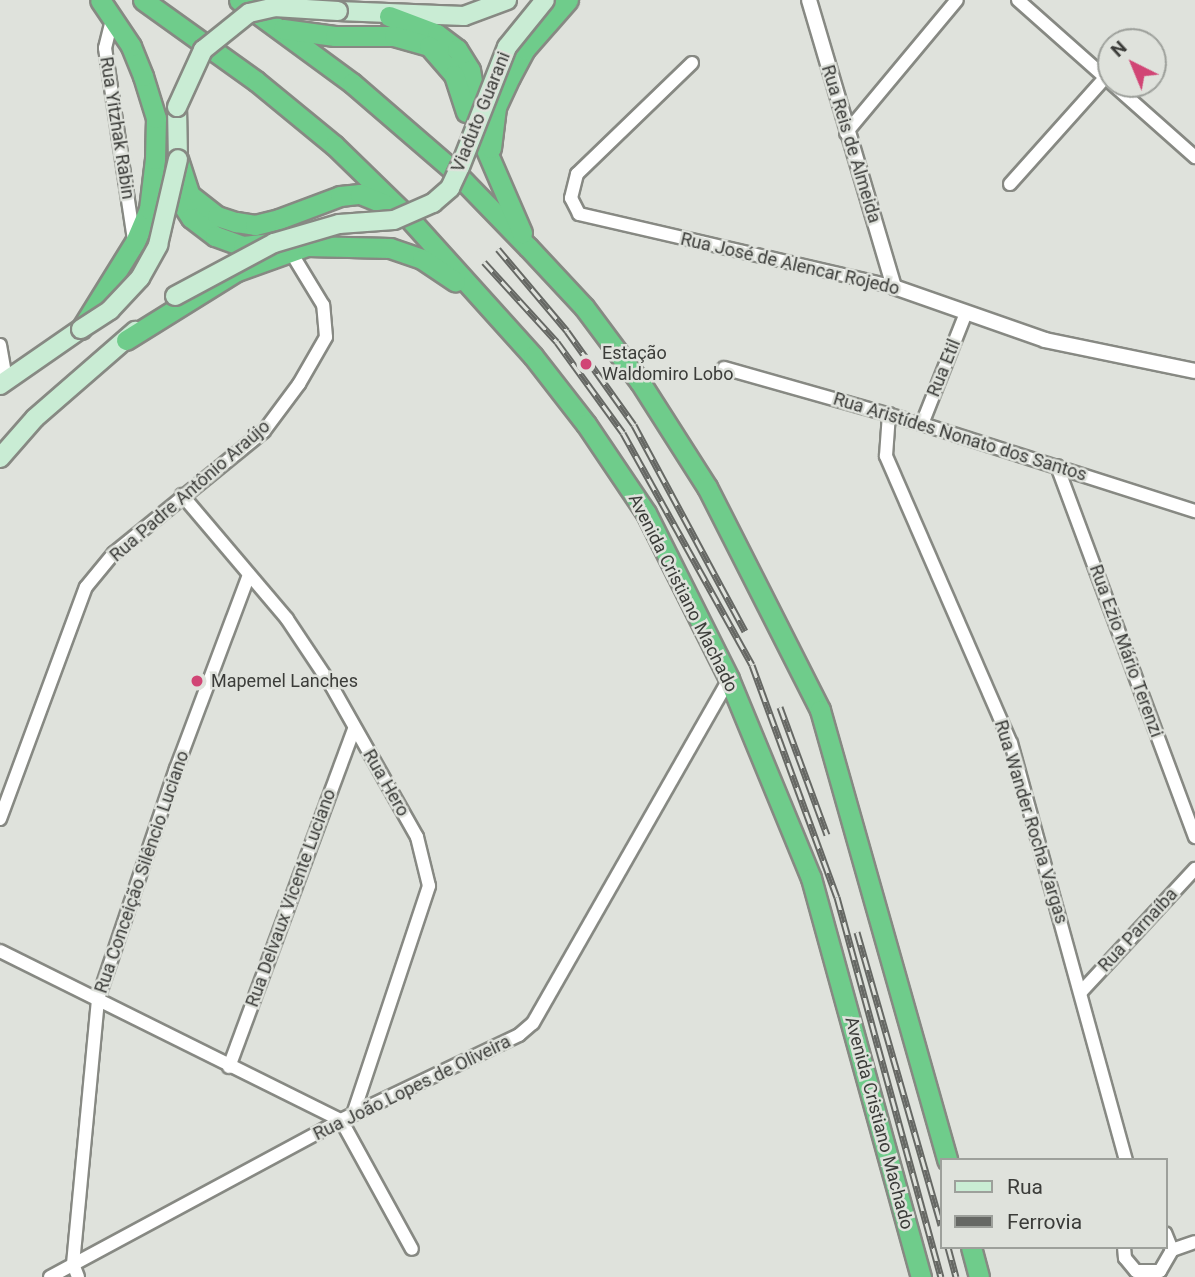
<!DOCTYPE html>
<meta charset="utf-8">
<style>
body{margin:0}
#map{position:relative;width:1195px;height:1277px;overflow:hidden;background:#dfe2dc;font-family:Roboto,sans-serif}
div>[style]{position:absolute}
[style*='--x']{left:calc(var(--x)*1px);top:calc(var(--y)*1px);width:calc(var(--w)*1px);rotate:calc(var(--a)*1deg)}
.roads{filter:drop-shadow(2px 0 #878983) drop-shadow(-2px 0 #878983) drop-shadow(0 2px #878983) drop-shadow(0 -2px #878983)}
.minor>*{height:12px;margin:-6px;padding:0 6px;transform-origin:6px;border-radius:6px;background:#fff}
.tertiary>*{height:14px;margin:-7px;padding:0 7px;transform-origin:7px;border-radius:7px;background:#fff}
.secondary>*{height:18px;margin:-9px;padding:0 9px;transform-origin:9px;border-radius:9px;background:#c9ecd4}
.trunk>*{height:19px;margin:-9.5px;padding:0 9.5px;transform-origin:9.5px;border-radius:9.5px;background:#6fcc8b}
.rail>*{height:7px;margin-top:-3.5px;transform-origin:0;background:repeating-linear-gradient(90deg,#dfe2dc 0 13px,#666864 0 26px);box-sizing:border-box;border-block:2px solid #666864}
.bridges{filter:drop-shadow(2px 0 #878983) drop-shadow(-2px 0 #878983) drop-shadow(0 2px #878983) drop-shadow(0 -2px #878983)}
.secondary-bridge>*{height:18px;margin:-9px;padding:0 9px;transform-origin:9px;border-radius:9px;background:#c9ecd4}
.dots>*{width:19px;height:19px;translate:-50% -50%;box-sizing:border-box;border:4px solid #dfe2dc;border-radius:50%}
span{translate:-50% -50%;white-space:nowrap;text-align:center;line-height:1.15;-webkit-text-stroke:5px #dfe2dc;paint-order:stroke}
.street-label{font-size:18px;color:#3b3c39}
.poi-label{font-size:18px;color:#3b3c39}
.left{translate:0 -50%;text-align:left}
.legend{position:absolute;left:940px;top:1158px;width:228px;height:91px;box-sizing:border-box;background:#dfe2dc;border:2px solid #9da09b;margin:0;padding:9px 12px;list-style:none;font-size:21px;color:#3b3c39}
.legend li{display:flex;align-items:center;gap:14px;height:35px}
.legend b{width:35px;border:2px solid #9da09b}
.north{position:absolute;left:1097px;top:28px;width:70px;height:70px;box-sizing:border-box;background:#dfe2dc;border:2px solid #9da09b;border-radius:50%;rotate:317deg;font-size:19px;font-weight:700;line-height:28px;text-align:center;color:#3b3c39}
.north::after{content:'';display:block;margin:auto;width:24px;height:32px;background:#d14575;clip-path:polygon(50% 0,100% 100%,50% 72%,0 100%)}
</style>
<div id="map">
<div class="roads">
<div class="minor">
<i style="--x:1018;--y:0;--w:237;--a:41.6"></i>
<i style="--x:113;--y:16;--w:33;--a:104"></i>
<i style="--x:105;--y:48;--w:193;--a:81.4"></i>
<i style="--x:692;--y:63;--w:160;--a:136"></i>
<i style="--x:577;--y:174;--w:25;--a:104"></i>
<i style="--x:571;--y:198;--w:18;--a:63"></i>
<i style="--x:579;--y:214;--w:323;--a:13"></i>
<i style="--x:846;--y:133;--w:173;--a:-50.2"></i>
<i style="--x:1010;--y:184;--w:141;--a:-48.2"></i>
<i style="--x:0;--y:345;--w:34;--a:80"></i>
<i style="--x:724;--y:368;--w:206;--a:15.8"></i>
<i style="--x:922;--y:424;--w:287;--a:17.7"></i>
<i style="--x:889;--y:414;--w:42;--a:94.1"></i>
<i style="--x:886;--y:456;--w:313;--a:66.5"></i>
<i style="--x:1011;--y:743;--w:433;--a:74.6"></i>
<i style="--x:922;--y:424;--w:119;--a:-68.4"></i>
<i style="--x:1057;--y:466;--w:396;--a:69.6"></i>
<i style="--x:182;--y:495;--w:162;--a:49.7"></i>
<i style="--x:287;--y:619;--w:79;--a:56.3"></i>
<i style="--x:331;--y:685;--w:175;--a:60.5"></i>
<i style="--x:417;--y:837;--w:50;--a:76.2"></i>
<i style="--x:429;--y:886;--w:240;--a:108.4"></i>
<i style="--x:0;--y:819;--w:247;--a:-69.7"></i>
<i style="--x:86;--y:587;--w:44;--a:-50.5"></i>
<i style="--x:114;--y:553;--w:193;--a:-39.1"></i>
<i style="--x:264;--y:431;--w:59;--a:-53.3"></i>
<i style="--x:299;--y:384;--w:54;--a:-60.1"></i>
<i style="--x:326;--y:337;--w:32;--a:-95"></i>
<i style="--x:323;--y:305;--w:66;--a:-121.3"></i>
<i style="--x:0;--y:951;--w:381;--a:26.4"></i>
<i style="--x:341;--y:1120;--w:147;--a:61.2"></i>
<i style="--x:1081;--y:992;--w:168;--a:-47.2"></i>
<i style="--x:229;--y:1067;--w:360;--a:-69.7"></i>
<i style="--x:1124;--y:1247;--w:11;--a:85"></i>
<i style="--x:1125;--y:1258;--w:17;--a:50"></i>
<i style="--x:1136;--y:1271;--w:24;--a:0"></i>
<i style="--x:1160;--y:1271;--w:24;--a:-60"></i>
<i style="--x:1172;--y:1250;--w:18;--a:-112"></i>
<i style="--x:1172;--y:1250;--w:24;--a:-19"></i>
<i style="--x:50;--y:1277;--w:331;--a:-28.3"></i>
<i style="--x:341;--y:1120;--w:197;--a:-25.5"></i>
<i style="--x:519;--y:1035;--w:18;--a:-41"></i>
<i style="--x:533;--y:1023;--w:396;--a:-60.3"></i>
<i style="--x:78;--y:1277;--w:14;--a:-111"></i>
<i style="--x:73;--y:1264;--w:266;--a:-84.6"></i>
<i style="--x:98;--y:999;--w:243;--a:-71.3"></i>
<i style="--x:176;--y:769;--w:207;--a:-69.4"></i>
</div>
<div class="tertiary">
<i style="--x:809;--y:0;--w:299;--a:73.5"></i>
<i style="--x:894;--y:287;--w:160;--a:19.3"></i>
<i style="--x:1045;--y:340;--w:153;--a:11.7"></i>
</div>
<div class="secondary">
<i style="--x:338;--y:11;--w:126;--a:2.3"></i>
<i style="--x:464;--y:16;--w:46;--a:-20.4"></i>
<i style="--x:177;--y:107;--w:52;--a:88.9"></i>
<i style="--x:0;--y:385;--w:98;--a:-34.7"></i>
<i style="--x:0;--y:458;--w:53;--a:-48.8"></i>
<i style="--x:35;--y:418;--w:133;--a:-41"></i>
</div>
<div class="trunk">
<i style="--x:143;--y:0;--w:139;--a:35.6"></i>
<i style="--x:256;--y:81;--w:101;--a:39.4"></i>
<i style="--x:334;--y:145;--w:100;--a:44.2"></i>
<i style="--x:406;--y:215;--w:190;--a:48"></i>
<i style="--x:533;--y:356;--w:86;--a:52.1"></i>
<i style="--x:586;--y:424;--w:107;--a:56"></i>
<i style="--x:646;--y:513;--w:186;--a:63.4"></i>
<i style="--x:729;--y:679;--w:215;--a:67.6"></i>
<i style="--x:811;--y:878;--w:414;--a:74.6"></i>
<i style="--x:239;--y:0;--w:140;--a:36.3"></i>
<i style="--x:352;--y:83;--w:136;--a:40.8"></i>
<i style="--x:455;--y:172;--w:105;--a:45.8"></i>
<i style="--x:528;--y:247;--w:82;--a:47"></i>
<i style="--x:584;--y:307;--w:94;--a:53.3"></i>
<i style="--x:640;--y:382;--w:125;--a:57.5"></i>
<i style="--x:707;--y:487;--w:250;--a:63.1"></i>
<i style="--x:820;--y:710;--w:468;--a:74.2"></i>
<i style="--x:389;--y:16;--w:51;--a:20.6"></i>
<i style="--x:437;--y:34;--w:25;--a:37"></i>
<i style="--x:457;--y:49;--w:25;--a:58"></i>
<i style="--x:470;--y:70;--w:76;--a:79.4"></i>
<i style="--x:484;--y:145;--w:96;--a:66.6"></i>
<i style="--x:283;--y:29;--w:52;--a:7.7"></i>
<i style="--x:335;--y:36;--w:59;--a:0"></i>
<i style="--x:394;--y:36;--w:36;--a:16"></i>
<i style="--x:429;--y:46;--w:38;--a:49"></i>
<i style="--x:454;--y:75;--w:39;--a:72"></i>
<i style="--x:491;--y:148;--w:41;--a:-83"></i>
<i style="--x:496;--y:107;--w:33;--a:-65"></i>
<i style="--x:510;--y:77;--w:32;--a:-62"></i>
<i style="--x:525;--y:49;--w:65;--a:-48.7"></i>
<i style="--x:178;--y:159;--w:38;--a:72"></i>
<i style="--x:190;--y:195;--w:34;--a:38"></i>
<i style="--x:217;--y:216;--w:20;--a:18"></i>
<i style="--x:236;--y:222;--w:19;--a:9"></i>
<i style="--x:255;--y:225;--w:25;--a:-14"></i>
<i style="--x:279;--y:219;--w:65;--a:-20.7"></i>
<i style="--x:340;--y:196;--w:20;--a:-6"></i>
<i style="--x:360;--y:194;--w:32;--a:22"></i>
<i style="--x:171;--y:187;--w:37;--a:57"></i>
<i style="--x:191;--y:218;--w:30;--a:37"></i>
<i style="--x:215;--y:236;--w:30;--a:20"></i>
<i style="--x:243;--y:246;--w:31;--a:-6"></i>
<i style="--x:81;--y:329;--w:102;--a:-58.2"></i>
<i style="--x:135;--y:242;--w:36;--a:-67"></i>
<i style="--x:149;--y:209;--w:50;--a:-83.2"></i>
<i style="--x:155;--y:159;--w:41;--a:-88.6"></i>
<i style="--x:156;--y:118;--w:44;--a:-107.2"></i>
<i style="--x:143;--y:76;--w:32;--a:-112"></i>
<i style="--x:131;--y:46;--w:55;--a:-124"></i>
<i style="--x:126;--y:340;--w:131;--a:-31.9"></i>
<i style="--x:237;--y:271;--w:74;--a:-19.7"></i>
<i style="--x:307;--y:246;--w:83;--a:1.4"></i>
<i style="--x:390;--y:248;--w:34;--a:19"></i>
<i style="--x:422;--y:259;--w:40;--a:34"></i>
<i style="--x:971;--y:1247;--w:31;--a:75"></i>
</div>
</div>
<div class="rail">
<i style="--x:498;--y:249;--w:107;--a:49.9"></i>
<i style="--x:567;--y:331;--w:115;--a:54.5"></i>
<i style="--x:634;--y:425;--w:234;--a:61.7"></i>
<i style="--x:484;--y:262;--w:108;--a:47.6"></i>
<i style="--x:557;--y:342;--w:112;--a:54"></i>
<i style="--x:623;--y:433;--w:265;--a:60.9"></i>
<i style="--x:752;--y:665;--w:247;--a:69.9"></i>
<i style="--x:837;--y:897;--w:394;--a:74.7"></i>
<i style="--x:780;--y:707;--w:136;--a:69.8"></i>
<i style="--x:857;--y:932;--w:305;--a:74"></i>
<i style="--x:948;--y:1247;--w:31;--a:75"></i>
</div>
<div class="bridges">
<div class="secondary-bridge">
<i style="--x:177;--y:107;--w:63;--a:-65.5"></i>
<i style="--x:203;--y:50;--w:59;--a:-38.8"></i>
<i style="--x:249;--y:13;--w:26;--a:-13"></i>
<i style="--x:274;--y:7;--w:64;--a:3.6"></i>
<i style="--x:175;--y:296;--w:112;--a:-28.2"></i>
<i style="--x:274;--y:243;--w:68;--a:-16.3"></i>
<i style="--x:339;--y:224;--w:55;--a:-4.2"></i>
<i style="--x:394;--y:220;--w:43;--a:-23.6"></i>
<i style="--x:433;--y:203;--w:23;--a:-41"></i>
<i style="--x:450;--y:188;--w:23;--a:-65"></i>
<i style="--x:460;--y:167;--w:129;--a:-68.6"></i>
<i style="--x:507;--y:47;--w:60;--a:-51"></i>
<i style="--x:81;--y:329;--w:35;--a:-33"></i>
<i style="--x:110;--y:310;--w:44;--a:-46.8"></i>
<i style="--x:140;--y:278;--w:38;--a:-61"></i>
<i style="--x:158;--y:245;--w:88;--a:-76.9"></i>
</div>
</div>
<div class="dots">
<i style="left:586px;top:364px;background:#d14575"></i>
<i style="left:197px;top:681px;background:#d14575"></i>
</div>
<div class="street-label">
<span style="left:481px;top:112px;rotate:-68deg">Viaduto Guarani</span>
<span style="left:117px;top:128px;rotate:81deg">Rua Yitzhak Rabin</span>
<span style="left:851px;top:144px;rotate:73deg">Rua Reis de Almeida</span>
<span style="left:790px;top:264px;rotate:13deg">Rua José de Alencar Rojedo</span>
<span style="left:944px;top:368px;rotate:-68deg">Rua Etil</span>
<span style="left:960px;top:437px;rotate:17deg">Rua Aristídes Nonato dos Santos</span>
<span style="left:190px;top:491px;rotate:-41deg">Rua Padre Antônio Araújo</span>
<span style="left:683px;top:593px;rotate:63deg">Avenida Cristiano Machado</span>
<span style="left:1126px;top:651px;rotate:70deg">Rua Ezio Mário Terenzi</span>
<span style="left:386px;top:783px;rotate:60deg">Rua Hero</span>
<span style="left:1031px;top:822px;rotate:73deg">Rua Wander Rocha Vargas</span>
<span style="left:142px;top:872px;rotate:-71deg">Rua Conceição Silêncio Luciano</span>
<span style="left:291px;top:898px;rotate:-70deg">Rua Delvaux Vicente Luciano</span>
<span style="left:1138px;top:930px;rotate:-47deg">Rua Parnaíba</span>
<span style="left:412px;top:1088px;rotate:-26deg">Rua João Lopes de Oliveira</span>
<span style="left:879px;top:1123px;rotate:75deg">Avenida Cristiano Machado</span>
</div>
<div class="poi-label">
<span class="left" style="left:602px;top:364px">Estação<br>Waldomiro Lobo</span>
<span class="left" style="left:211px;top:681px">Mapemel Lanches</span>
</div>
<ul class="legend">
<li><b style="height:9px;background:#c9ecd4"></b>Rua</li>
<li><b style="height:9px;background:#666864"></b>Ferrovia</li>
</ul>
<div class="north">N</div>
</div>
